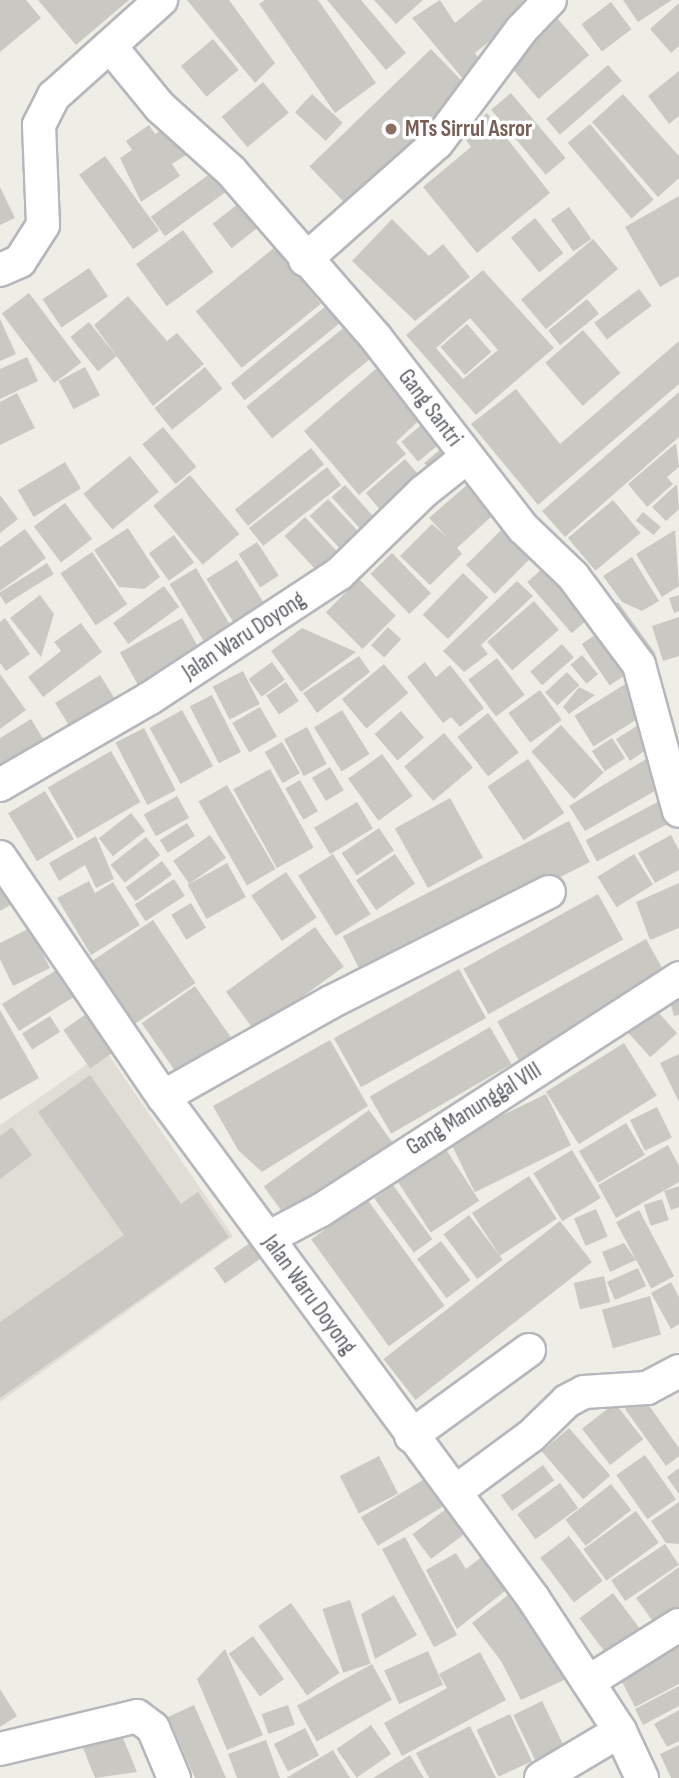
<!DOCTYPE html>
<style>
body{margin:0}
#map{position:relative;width:679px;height:1778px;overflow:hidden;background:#efeee6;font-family:"Sofia Sans Condensed",sans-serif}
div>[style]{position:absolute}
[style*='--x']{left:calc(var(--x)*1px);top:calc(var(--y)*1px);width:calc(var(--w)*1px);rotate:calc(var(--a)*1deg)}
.education>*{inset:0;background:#dfddd4}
.building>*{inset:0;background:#cac8c3;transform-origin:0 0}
.roads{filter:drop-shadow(2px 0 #b6b7bc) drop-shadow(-2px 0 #b6b7bc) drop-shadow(0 2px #b6b7bc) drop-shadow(0 -2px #b6b7bc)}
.minor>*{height:32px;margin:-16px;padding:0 16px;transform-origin:16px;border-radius:16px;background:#fff}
.dots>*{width:19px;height:19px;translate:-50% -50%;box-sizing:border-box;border:4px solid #fff;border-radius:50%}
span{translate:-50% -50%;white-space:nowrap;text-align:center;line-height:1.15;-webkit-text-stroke:7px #fff;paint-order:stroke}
.education-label{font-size:23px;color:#785e54;font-weight:700}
.left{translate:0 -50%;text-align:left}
.street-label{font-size:23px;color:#5d6066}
</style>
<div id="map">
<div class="education">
<i style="clip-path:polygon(106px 1051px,233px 1236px,0 1402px,0 1125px)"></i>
</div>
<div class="building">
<i style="clip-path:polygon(0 0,26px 0,41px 18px,0 52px)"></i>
<i style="clip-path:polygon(38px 0,129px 0,76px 45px)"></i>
<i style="clip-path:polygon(187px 0,229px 0,275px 63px,255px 83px)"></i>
<i style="clip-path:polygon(265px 0,318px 0,376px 83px,335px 113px,259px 4px)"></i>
<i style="clip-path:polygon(327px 0,361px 0,406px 53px,386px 70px)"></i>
<i style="clip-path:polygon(374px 0,423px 0,396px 24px)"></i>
<i style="clip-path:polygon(440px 0,455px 23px,483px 0,522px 0,529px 9px,475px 53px,488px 72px,469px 86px,412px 18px)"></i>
<i style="clip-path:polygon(623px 0,672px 0,638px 22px)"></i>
<i style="left:611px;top:2px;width:34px;height:37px;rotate:53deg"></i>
<i style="clip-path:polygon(679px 3px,679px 46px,671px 53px,650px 29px)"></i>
<i style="left:557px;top:18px;width:49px;height:67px;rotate:49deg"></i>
<i style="left:213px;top:39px;width:40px;height:42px;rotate:50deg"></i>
<i style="left:431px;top:49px;width:59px;height:169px;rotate:46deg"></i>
<i style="left:608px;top:65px;width:21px;height:82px;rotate:49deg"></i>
<i style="clip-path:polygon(679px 71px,679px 116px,669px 124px,648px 96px)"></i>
<i style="left:263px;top:82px;width:40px;height:54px;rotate:50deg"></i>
<i style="left:511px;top:93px;width:85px;height:26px;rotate:50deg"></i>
<i style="left:312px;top:94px;width:42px;height:25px;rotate:43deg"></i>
<i style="clip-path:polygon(623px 94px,679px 156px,679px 178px,658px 197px,592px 122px)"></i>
<i style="clip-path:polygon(487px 113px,550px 193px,477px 253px,423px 187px,471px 147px,461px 133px)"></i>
<i style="clip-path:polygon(174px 122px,194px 150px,172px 164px,180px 176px,141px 202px,120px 158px,132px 150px,126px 141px,149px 125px,155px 134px)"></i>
<i style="left:590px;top:124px;width:99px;height:29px;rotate:50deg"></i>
<i style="left:105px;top:156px;width:92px;height:32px;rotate:54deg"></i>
<i style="left:222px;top:165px;width:24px;height:88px;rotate:54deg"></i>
<i style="clip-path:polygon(0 187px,15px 218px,0 225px)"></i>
<i style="left:248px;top:196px;width:31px;height:45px;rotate:52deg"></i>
<i style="clip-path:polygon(679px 196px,679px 276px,660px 287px,625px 227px)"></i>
<i style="left:569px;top:207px;width:39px;height:22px;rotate:55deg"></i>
<i style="left:535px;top:218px;width:45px;height:31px;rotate:51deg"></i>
<i style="clip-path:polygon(392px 219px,429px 256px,443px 244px,470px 277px,415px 321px,352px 261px)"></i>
<i style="left:183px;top:230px;width:52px;height:58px;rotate:54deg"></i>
<i style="left:593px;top:239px;width:39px;height:94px;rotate:50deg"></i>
<i style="left:275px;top:247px;width:73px;height:102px;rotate:51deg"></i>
<i style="left:89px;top:268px;width:34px;height:56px;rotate:56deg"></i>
<i style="clip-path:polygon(evenodd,483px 270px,554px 348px,476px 415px,406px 335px,483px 270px,470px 318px,498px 350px,463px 379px,436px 348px,470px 318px)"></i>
<i style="left:639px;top:289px;width:21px;height:56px;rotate:53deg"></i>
<i style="left:29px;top:293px;width:87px;height:34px;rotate:53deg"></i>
<i style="clip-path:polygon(128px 296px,167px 341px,177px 333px,204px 364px,153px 406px,94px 325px)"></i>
<i style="left:587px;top:299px;width:19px;height:50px;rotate:51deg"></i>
<i style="left:331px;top:302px;width:22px;height:129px;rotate:51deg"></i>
<i style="clip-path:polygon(0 319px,16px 354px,0 361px)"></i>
<i style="left:352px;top:321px;width:41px;height:136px;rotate:51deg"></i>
<i style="left:89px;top:322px;width:44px;height:24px;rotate:51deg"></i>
<i style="left:467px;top:324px;width:37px;height:35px;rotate:49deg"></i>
<i style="left:583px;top:330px;width:57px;height:50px;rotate:49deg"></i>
<i style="clip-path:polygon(679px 341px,679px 384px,538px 505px,471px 424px,516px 389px,560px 444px)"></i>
<i style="clip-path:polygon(27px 357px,38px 381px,0 399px,0 369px)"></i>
<i style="clip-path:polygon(385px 361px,429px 411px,396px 442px,406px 454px,359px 495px,304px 431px)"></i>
<i style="left:85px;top:367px;width:32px;height:30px;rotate:62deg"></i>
<i style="left:205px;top:367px;width:28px;height:65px;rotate:51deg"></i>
<i style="clip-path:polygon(679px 392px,679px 437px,565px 537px,542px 511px)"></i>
<i style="clip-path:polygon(17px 393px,35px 428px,0 445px,0 402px)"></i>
<i style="left:432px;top:416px;width:26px;height:40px;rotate:50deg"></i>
<i style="left:163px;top:427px;width:52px;height:27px;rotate:50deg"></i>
<i style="clip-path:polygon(676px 443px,679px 467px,667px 477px,673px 484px,647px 507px,628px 484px)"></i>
<i style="left:311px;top:448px;width:21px;height:98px;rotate:51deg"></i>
<i style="clip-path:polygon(442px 448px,455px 463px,436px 475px,424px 463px)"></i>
<i style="left:130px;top:456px;width:46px;height:60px;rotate:51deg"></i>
<i style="left:405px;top:459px;width:35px;height:52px;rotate:49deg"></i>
<i style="left:65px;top:462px;width:31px;height:55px;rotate:59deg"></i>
<i style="left:327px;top:467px;width:23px;height:99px;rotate:52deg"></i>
<i style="left:190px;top:475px;width:77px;height:48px;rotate:50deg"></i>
<i style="clip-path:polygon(476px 477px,503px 506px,457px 548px,462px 554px,430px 585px,400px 556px,432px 524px,447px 537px,429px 518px)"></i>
<i style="clip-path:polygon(677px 484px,679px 509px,666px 521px,652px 507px)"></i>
<i style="left:345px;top:485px;width:47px;height:18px;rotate:48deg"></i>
<i style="clip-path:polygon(0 495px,18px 519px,0 533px)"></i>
<i style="left:328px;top:499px;width:49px;height:25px;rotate:47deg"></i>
<i style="left:613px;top:500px;width:43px;height:59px;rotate:50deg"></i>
<i style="left:65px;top:503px;width:45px;height:39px;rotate:53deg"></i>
<i style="left:643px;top:512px;width:23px;height:11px;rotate:40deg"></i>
<i style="left:305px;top:517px;width:52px;height:28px;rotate:47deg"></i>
<i style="left:512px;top:519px;width:41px;height:65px;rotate:45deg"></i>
<i style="clip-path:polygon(128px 528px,160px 577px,144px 589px,119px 587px,94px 550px)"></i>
<i style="clip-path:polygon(25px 529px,46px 558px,0 591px,0 547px)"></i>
<i style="clip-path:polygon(675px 530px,679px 586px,662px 597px,636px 554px)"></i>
<i style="left:174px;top:535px;width:34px;height:31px;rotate:54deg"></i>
<i style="left:257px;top:542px;width:40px;height:22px;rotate:57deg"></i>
<i style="left:92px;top:552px;width:63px;height:38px;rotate:56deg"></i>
<i style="left:392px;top:553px;width:56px;height:30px;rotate:46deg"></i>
<i style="clip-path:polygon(632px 557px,659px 601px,642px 611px,622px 602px,603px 576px)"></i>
<i style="left:237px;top:560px;width:57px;height:36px;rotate:58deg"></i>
<i style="left:47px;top:563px;width:13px;height:57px;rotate:58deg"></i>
<i style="left:549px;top:563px;width:68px;height:29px;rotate:49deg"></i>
<i style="left:196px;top:568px;width:66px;height:31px;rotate:59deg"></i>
<i style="left:463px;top:573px;width:35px;height:58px;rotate:44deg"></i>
<i style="left:359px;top:579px;width:52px;height:47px;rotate:45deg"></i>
<i style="clip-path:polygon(517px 581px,533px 596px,481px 645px,488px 654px,464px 672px,443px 651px)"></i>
<i style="left:164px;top:586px;width:26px;height:63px;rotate:54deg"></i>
<i style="clip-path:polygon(40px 595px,54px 614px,41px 657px,10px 618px)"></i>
<i style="clip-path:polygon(679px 595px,679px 611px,674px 613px,669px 598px)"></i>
<i style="left:534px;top:601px;width:38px;height:62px;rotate:49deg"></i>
<i style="left:618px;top:602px;width:64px;height:16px;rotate:54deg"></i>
<i style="clip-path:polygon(679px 617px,679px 656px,663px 661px,652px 626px)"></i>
<i style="clip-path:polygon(5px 618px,30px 654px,6px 671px,0 663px,0 622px)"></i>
<i style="left:182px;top:618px;width:45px;height:71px;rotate:61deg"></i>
<i style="clip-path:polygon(81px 623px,102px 652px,43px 697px,28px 677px,61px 651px,54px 642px)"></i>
<i style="left:388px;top:627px;width:18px;height:25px;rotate:43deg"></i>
<i style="clip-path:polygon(302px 628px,356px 652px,301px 692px,271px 651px)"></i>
<i style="left:604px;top:629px;width:50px;height:27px;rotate:56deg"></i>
<i style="left:562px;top:644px;width:18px;height:42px;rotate:49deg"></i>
<i style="left:582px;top:655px;width:25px;height:15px;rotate:50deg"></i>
<i style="clip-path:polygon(359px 656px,370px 672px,317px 713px,303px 693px)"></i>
<i style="left:497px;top:658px;width:46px;height:36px;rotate:53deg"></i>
<i style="left:272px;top:662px;width:22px;height:29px;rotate:54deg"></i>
<i style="clip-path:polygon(425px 662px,436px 677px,450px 665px,484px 708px,460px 727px,451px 717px,443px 723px,407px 677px)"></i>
<i style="left:384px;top:664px;width:38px;height:55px;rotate:50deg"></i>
<i style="left:243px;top:671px;width:37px;height:34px;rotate:63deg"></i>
<i style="left:567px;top:672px;width:18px;height:30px;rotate:47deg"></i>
<i style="clip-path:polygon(0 674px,26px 710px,0 729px)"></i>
<i style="left:100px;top:675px;width:41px;height:53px;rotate:58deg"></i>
<i style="left:286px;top:682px;width:23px;height:24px;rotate:56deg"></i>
<i style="left:627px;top:683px;width:36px;height:62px;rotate:58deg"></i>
<i style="clip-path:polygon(579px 687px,595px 695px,569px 714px,563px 707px)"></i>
<i style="left:540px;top:690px;width:37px;height:39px;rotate:54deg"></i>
<i style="left:212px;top:695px;width:64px;height:25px;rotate:63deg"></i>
<i style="left:260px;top:707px;width:34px;height:32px;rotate:60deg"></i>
<i style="left:182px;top:710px;width:64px;height:37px;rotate:61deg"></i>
<i style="left:342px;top:710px;width:52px;height:33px;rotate:58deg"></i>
<i style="left:401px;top:711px;width:35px;height:35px;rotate:49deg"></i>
<i style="left:488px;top:713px;width:50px;height:39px;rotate:52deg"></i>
<i style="clip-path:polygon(31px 719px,50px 750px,0 776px,0 738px)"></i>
<i style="clip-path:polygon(645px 721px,653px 745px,630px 761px,616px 739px)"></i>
<i style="left:561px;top:725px;width:64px;height:40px;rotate:48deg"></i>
<i style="left:307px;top:727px;width:42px;height:26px;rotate:62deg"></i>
<i style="left:144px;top:728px;width:70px;height:32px;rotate:63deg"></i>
<i style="left:444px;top:733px;width:45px;height:52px;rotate:50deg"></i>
<i style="left:612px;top:738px;width:24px;height:24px;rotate:57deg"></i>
<i style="left:282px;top:742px;width:36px;height:20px;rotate:60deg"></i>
<i style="left:111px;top:751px;width:59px;height:73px;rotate:60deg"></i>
<i style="left:382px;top:754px;width:52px;height:42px;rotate:54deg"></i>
<i style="clip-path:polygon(651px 756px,660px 788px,585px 831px,569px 806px)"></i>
<i style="left:528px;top:759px;width:65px;height:49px;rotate:56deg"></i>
<i style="left:330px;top:767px;width:27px;height:21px;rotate:59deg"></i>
<i style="left:270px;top:769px;width:90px;height:42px;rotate:61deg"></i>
<i style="left:300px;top:780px;width:36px;height:17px;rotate:60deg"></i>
<i style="left:227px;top:785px;width:97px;height:33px;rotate:60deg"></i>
<i style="left:45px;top:791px;width:56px;height:43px;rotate:59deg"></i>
<i style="left:177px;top:796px;width:25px;height:38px;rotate:61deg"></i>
<i style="left:450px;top:798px;width:68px;height:63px;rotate:61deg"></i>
<i style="left:665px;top:798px;width:24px;height:90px;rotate:62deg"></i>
<i style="left:357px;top:802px;width:31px;height:50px;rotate:59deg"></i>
<i style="left:131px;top:813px;width:23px;height:41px;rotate:52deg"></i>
<i style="left:569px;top:821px;width:46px;height:254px;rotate:63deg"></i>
<i style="left:187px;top:823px;width:15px;height:32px;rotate:58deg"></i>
<i style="left:379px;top:828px;width:27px;height:45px;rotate:56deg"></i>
<i style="left:210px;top:835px;width:28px;height:45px;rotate:55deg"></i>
<i style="clip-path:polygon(671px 835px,679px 850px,679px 870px,655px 883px,638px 853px)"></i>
<i style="clip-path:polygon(96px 836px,114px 879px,96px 888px,85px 865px,59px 881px,49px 863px)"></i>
<i style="left:146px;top:837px;width:23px;height:45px;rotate:52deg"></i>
<i style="left:333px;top:854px;width:71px;height:41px;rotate:58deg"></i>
<i style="left:395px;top:854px;width:36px;height:47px;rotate:56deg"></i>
<i style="left:634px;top:854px;width:36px;height:43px;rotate:58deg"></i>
<i style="left:162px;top:861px;width:17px;height:45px;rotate:54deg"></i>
<i style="left:227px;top:863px;width:39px;height:45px;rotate:61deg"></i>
<i style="left:286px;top:872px;width:55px;height:42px;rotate:56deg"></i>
<i style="left:174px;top:879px;width:20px;height:47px;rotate:57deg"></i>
<i style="clip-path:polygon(89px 881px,95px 893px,113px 882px,140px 925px,91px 955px,57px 898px)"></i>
<i style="clip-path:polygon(679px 883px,679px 928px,650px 940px,636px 902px)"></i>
<i style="clip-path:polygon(0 885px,17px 901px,0 911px)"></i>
<i style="left:598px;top:894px;width:52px;height:154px;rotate:61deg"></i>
<i style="left:191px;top:903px;width:29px;height:23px;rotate:59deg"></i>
<i style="left:153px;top:920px;width:76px;height:73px;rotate:56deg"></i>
<i style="left:315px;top:927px;width:49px;height:110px;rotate:54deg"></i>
<i style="clip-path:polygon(30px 928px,50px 968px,13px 986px,0 959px,0 943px)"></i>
<i style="left:646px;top:939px;width:46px;height:170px;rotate:61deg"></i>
<i style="left:58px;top:969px;width:32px;height:66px;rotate:58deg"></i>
<i style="left:459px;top:969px;width:56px;height:143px;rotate:61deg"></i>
<i style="clip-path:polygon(679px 985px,679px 1015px,674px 1016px,667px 992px)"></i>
<i style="left:195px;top:986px;width:71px;height:65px;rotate:55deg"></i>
<i style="left:649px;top:1002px;width:42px;height:36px;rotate:48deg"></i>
<i style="left:96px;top:1007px;width:47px;height:40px;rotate:55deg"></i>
<i style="clip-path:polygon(0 1010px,39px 1078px,0 1100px)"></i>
<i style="left:50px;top:1016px;width:19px;height:33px;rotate:58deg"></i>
<i style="left:490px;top:1027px;width:43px;height:139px;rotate:60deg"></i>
<i style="clip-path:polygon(330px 1040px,368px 1106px,262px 1172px,238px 1150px,213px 1106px)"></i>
<i style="left:624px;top:1043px;width:62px;height:92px;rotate:58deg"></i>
<i style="clip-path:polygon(679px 1054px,679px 1102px,660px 1063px)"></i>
<i style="clip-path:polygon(90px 1075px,181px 1204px,198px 1192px,229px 1237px,0 1398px,0 1322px,124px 1235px,38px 1112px)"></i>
<i style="left:546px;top:1094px;width:57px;height:107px;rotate:64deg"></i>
<i style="left:657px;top:1107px;width:34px;height:30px;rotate:64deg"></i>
<i style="left:369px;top:1110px;width:49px;height:130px;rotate:54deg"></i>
<i style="left:626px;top:1123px;width:37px;height:55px;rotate:59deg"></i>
<i style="clip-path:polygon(12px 1127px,32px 1155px,0 1179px,0 1136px)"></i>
<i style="clip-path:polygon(668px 1145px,679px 1166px,679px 1182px,616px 1218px,598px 1185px)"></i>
<i style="left:445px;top:1148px;width:63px;height:58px;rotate:57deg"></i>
<i style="left:572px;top:1150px;width:56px;height:45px;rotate:59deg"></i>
<i style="left:529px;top:1176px;width:51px;height:68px;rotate:57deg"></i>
<i style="left:393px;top:1185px;width:67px;height:23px;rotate:54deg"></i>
<i style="clip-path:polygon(679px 1186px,679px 1207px,671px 1210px,664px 1191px)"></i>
<i style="left:367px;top:1199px;width:132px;height:69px;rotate:54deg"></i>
<i style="left:662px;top:1199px;width:22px;height:19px;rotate:72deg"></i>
<i style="left:596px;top:1209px;width:30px;height:24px;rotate:67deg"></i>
<i style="left:639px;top:1210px;width:75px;height:26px;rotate:62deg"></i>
<i style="left:469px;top:1215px;width:56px;height:32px;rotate:53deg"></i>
<i style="left:560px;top:1221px;width:52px;height:224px;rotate:52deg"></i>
<i style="left:264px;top:1233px;width:19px;height:61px;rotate:55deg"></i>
<i style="left:441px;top:1241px;width:49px;height:30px;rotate:53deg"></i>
<i style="clip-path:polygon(624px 1243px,636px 1260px,610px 1272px,602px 1252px)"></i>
<i style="left:638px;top:1268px;width:20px;height:34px;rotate:66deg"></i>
<i style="left:604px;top:1276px;width:27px;height:31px;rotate:77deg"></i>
<i style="clip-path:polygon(671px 1282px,679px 1297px,679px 1324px,671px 1329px,651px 1293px)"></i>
<i style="left:650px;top:1296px;width:40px;height:50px;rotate:74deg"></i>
<i style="clip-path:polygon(643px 1397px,679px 1448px,679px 1456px,666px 1466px,625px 1409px)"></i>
<i style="left:615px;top:1403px;width:46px;height:42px;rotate:52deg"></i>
<i style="left:569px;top:1428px;width:63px;height:36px;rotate:49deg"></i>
<i style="left:645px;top:1455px;width:54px;height:35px;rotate:55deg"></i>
<i style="left:379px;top:1456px;width:42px;height:44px;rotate:63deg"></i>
<i style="left:543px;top:1465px;width:19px;height:52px;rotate:54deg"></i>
<i style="clip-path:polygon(679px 1468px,679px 1494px,667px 1477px)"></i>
<i style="left:438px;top:1471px;width:33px;height:90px;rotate:59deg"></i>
<i style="left:560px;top:1483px;width:31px;height:53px;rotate:54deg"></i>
<i style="left:611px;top:1484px;width:33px;height:58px;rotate:52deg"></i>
<i style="clip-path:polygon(679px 1502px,679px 1544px,666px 1543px,651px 1521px)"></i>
<i style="left:454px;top:1503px;width:31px;height:52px;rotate:53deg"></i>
<i style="left:636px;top:1511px;width:39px;height:65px;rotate:54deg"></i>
<i style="left:569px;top:1536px;width:56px;height:36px;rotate:53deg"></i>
<i style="left:405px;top:1537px;width:111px;height:26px;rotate:62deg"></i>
<i style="left:665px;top:1544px;width:25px;height:65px;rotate:56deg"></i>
<i style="clip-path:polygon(489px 1551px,515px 1583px,457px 1629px,426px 1570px,456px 1553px,466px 1569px)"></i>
<i style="clip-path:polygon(679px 1567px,679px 1611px,657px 1627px,636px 1598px)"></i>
<i style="clip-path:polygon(517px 1588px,575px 1675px,521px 1700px,501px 1661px,472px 1623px)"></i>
<i style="left:613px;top:1593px;width:51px;height:42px;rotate:53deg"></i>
<i style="clip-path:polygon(394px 1595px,417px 1635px,375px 1659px,361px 1614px)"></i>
<i style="left:350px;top:1600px;width:67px;height:29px;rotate:72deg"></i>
<i style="left:291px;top:1603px;width:85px;height:40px;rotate:55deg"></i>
<i style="left:253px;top:1636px;width:53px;height:30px;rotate:54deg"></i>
<i style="clip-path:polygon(679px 1645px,679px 1684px,635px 1707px,619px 1676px)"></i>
<i style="clip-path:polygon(225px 1649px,263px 1735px,227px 1750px,197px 1679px)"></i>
<i style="left:428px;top:1651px;width:37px;height:48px;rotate:66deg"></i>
<i style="clip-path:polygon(480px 1652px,506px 1700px,402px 1756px,384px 1723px,447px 1688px,439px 1674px)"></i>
<i style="left:372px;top:1664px;width:41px;height:86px;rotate:61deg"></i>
<i style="clip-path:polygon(679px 1686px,679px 1706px,643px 1725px,635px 1709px)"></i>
<i style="clip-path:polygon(0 1689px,17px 1716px,0 1727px)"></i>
<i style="left:542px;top:1701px;width:53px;height:32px;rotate:64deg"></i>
<i style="clip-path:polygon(194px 1705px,226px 1778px,195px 1778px,168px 1717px)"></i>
<i style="left:288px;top:1705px;width:21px;height:28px;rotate:71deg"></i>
<i style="clip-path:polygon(679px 1710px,679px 1741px,667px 1747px,654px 1724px)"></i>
<i style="left:510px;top:1714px;width:52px;height:37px;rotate:65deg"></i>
<i style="left:371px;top:1725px;width:35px;height:42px;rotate:55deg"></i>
<i style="clip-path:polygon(470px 1726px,496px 1778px,429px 1778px,416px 1753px)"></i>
<i style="left:305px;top:1728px;width:31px;height:35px;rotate:63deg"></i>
<i style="clip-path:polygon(121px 1733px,137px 1772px,95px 1778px,83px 1748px)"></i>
<i style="clip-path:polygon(266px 1740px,280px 1778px,237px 1778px,228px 1754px)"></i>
<i style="clip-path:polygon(679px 1745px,679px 1778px,671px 1778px,660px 1754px)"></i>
<i style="clip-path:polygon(333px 1750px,350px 1778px,286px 1778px)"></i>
<i style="clip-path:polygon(410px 1755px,424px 1778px,373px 1778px)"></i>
</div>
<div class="roads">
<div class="minor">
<i style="--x:110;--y:46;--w:79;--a:50.7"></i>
<i style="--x:160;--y:107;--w:96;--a:42"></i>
<i style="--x:231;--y:171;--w:221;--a:49"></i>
<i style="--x:376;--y:338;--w:240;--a:52.3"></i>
<i style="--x:523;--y:528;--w:69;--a:43.8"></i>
<i style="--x:573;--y:576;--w:57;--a:53.5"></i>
<i style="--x:607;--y:622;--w:54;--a:53.3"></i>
<i style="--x:639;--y:665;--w:151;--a:74.7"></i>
<i style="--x:305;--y:260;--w:176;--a:-41.6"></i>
<i style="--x:437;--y:143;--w:142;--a:-53.3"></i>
<i style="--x:522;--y:29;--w:40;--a:-46"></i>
<i style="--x:0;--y:270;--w:22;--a:-24"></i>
<i style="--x:20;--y:261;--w:43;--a:-57.4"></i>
<i style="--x:43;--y:225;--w:100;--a:-92.3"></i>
<i style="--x:39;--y:125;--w:33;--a:-63"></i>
<i style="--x:54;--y:96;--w:144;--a:-41.9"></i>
<i style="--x:0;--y:785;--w:173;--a:-30.1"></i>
<i style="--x:150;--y:698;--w:226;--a:-33.3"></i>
<i style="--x:339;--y:574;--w:117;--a:-44.3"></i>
<i style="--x:423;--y:492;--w:56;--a:-38.5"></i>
<i style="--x:0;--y:857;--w:279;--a:55.8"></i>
<i style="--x:157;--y:1088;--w:634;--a:53.6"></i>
<i style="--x:533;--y:1598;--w:159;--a:56.8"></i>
<i style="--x:620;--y:1731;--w:52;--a:64.9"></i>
<i style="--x:163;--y:1097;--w:193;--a:-29.5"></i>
<i style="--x:331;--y:1002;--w:244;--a:-26.8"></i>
<i style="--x:268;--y:1238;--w:60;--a:-27.8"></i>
<i style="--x:321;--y:1210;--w:427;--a:-32.9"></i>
<i style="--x:411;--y:1436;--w:146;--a:-36.1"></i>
<i style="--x:455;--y:1492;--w:94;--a:-36.4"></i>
<i style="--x:531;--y:1436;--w:50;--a:-44.2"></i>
<i style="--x:567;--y:1401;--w:19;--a:-28"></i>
<i style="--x:584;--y:1392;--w:63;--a:-3.6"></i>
<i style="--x:647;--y:1388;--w:36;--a:-28"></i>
<i style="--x:588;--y:1682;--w:107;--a:-32.1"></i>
<i style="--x:0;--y:1749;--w:141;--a:-13.5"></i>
<i style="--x:137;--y:1716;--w:20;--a:37"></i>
<i style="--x:153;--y:1728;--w:54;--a:67.2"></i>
<i style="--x:541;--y:1778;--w:92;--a:-30.7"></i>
</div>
</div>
<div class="dots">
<i style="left:391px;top:129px;background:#8d6e63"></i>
</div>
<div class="education-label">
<span class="left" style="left:405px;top:129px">MTs Sirrul Asror</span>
</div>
<div class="street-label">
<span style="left:430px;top:408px;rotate:53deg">Gang Santri</span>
<span style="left:244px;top:636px;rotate:-33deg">Jalan Waru Doyong</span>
<span style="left:474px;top:1109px;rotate:-32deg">Gang Manunggal VIII</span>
<span style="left:309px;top:1295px;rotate:54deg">Jalan Waru Doyong</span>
</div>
</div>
